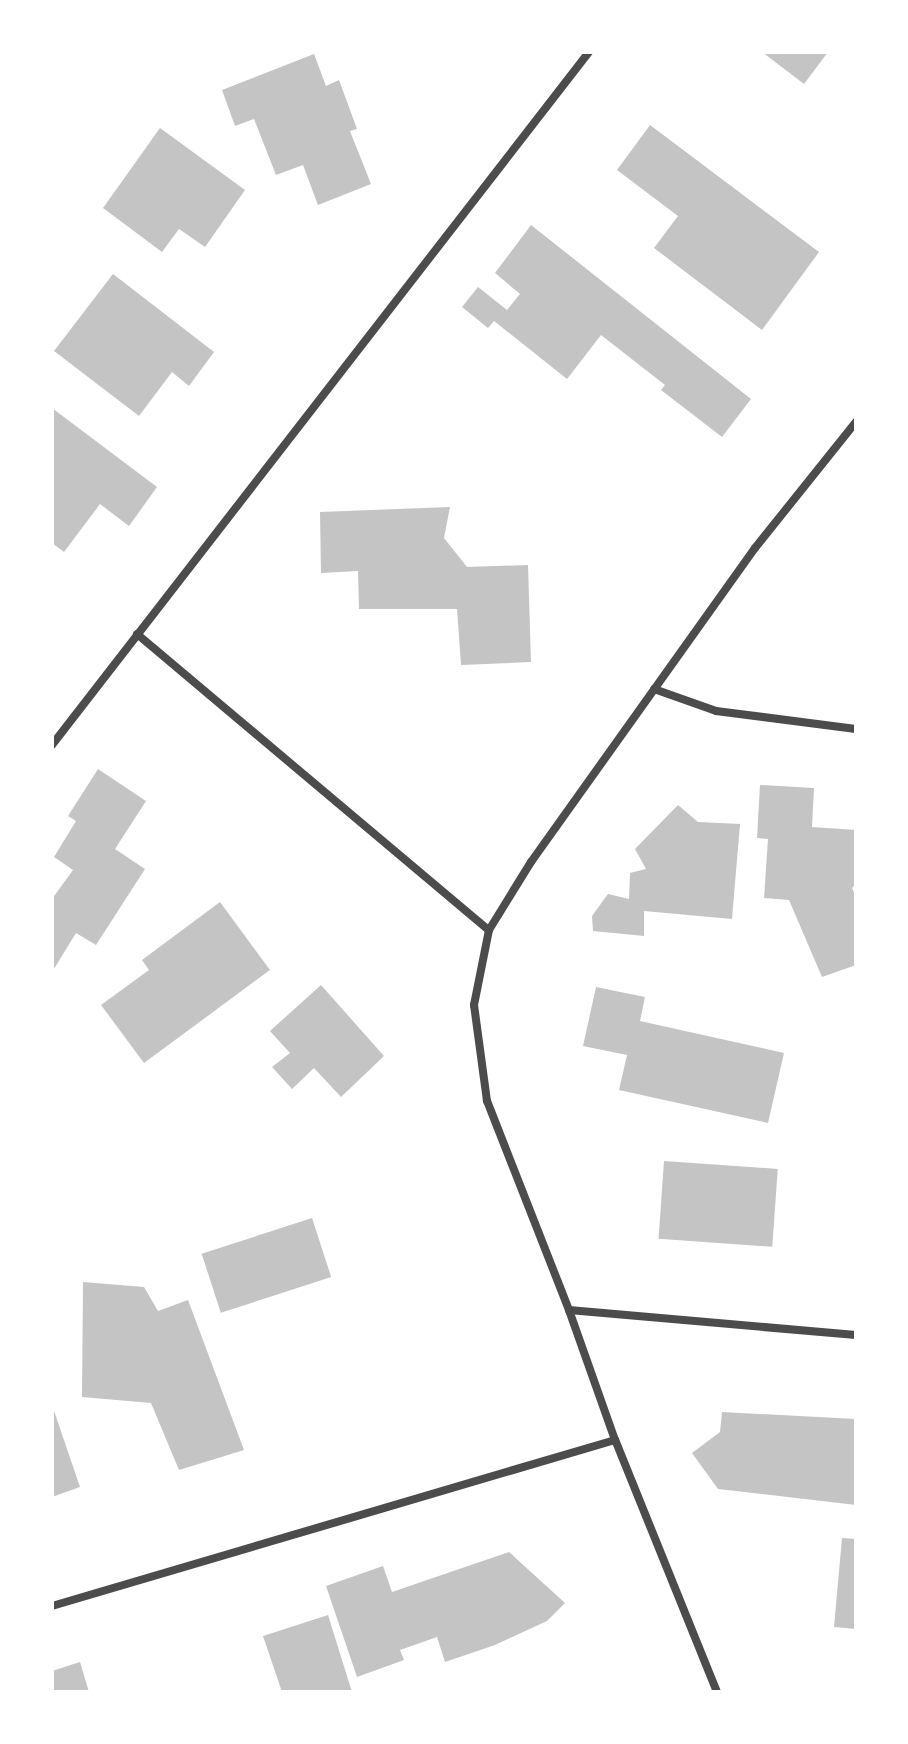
<!DOCTYPE html>
<style>
body{margin:0}
#map{position:relative;width:908px;height:1744px;overflow:hidden;background:#fff;font-family:Commissioner,sans-serif}
div>[style]{position:absolute}
[style*='--x']{left:calc(var(--x)*1px);top:calc(var(--y)*1px);width:calc(var(--w)*1px);rotate:calc(var(--a)*1deg)}
.building>*{inset:0;background:#c4c4c4;transform-origin:0 0}
.minor>*{height:8px;margin:-4px;padding:0 4px;transform-origin:4px;border-radius:4px;background:#4c4c4c}
span{translate:-50% -50%;white-space:nowrap;text-align:center;line-height:1.15;-webkit-text-stroke:7px #fff;paint-order:stroke}
.frame{position:absolute;inset:0;border:54px solid #fff;pointer-events:none}
</style>
<div id="map">
<div class="building">
<i style="clip-path:polygon(762px 52px,828px 52px,804px 84px)"></i>
<i style="clip-path:polygon(314px 54px,326px 86px,339px 80px,357px 129px,350px 131px,371px 184px,318px 205px,303px 165px,276px 175px,254px 119px,235px 126px,222px 90px)"></i>
<i style="clip-path:polygon(650px 125px,819px 252px,762px 330px,654px 248px,678px 216px,617px 170px)"></i>
<i style="clip-path:polygon(160px 128px,245px 190px,205px 247px,179px 229px,162px 252px,103px 208px)"></i>
<i style="clip-path:polygon(531px 225px,751px 399px,722px 437px,661px 390px,665px 385px,601px 335px,567px 379px,494px 321px,488px 328px,462px 307px,478px 287px,507px 310px,520px 294px,495px 273px)"></i>
<i style="clip-path:polygon(113px 274px,214px 352px,189px 386px,172px 372px,139px 416px,54px 351px)"></i>
<i style="clip-path:polygon(52px 408px,157px 487px,129px 526px,100px 504px,64px 552px,52px 543px)"></i>
<i style="clip-path:polygon(450px 507px,444px 538px,467px 567px,528px 565px,531px 662px,461px 665px,457px 609px,359px 609px,358px 571px,321px 573px,320px 512px)"></i>
<i style="clip-path:polygon(98px 769px,146px 801px,115px 849px,145px 869px,96px 945px,76px 933px,52px 972px,52px 899px,73px 870px,54px 857px,76px 821px,68px 816px)"></i>
<i style="clip-path:polygon(760px 785px,814px 788px,812px 827px,856px 830px,856px 884px,852px 888px,856px 897px,856px 965px,822px 977px,789px 900px,764px 898px,768px 839px,757px 838px)"></i>
<i style="clip-path:polygon(678px 805px,698px 822px,740px 824px,732px 919px,644px 911px,644px 936px,593px 931px,592px 916px,608px 894px,629px 899px,630px 873px,646px 869px,635px 849px)"></i>
<i style="clip-path:polygon(220px 902px,270px 970px,144px 1063px,101px 1005px,149px 970px,142px 960px)"></i>
<i style="clip-path:polygon(321px 985px,384px 1056px,341px 1097px,314px 1068px,292px 1089px,272px 1067px,290px 1053px,270px 1031px)"></i>
<i style="clip-path:polygon(596px 987px,645px 997px,640px 1021px,784px 1053px,768px 1123px,619px 1090px,627px 1055px,583px 1046px)"></i>
<i style="left:664px;top:1161px;width:114px;height:78px;rotate:4deg"></i>
<i style="left:312px;top:1218px;width:62px;height:116px;rotate:72deg"></i>
<i style="clip-path:polygon(83px 1282px,144px 1287px,158px 1311px,188px 1300px,244px 1450px,179px 1470px,151px 1403px,82px 1397px)"></i>
<i style="clip-path:polygon(52px 1405px,80px 1487px,52px 1497px)"></i>
<i style="clip-path:polygon(722px 1412px,856px 1419px,856px 1505px,718px 1489px,692px 1453px,720px 1432px)"></i>
<i style="clip-path:polygon(842px 1538px,856px 1539px,856px 1629px,834px 1627px)"></i>
<i style="clip-path:polygon(509px 1552px,565px 1603px,547px 1621px,495px 1645px,445px 1662px,437px 1637px,400px 1650px,404px 1660px,357px 1677px,326px 1586px,383px 1566px,392px 1592px)"></i>
<i style="clip-path:polygon(328px 1615px,352px 1692px,282px 1692px,263px 1636px)"></i>
<i style="clip-path:polygon(80px 1662px,89px 1692px,52px 1692px,52px 1671px)"></i>
</div>
<div class="minor">
<i style="--x:137;--y:634;--w:460;--a:40.1"></i>
<i style="--x:654;--y:689;--w:66;--a:19.5"></i>
<i style="--x:716;--y:711;--w:141;--a:7.3"></i>
<i style="--x:52;--y:745;--w:877;--a:-52.23"></i>
<i style="--x:569;--y:1310;--w:288;--a:5"></i>
<i style="--x:52;--y:1606;--w:587;--a:-16.43"></i>
<i style="--x:717;--y:1692;--w:272;--a:-112"></i>
<i style="--x:615;--y:1440;--w:138;--a:-109.5"></i>
<i style="--x:569;--y:1310;--w:225;--a:-111.4"></i>
<i style="--x:487;--y:1101;--w:97;--a:-97.7"></i>
<i style="--x:474;--y:1005;--w:76;--a:-78.7"></i>
<i style="--x:489;--y:930;--w:80;--a:-58.3"></i>
<i style="--x:531;--y:862;--w:386;--a:-54.5"></i>
<i style="--x:755;--y:548;--w:161;--a:-51.3"></i>
</div>
<div class="frame"></div>
</div>
